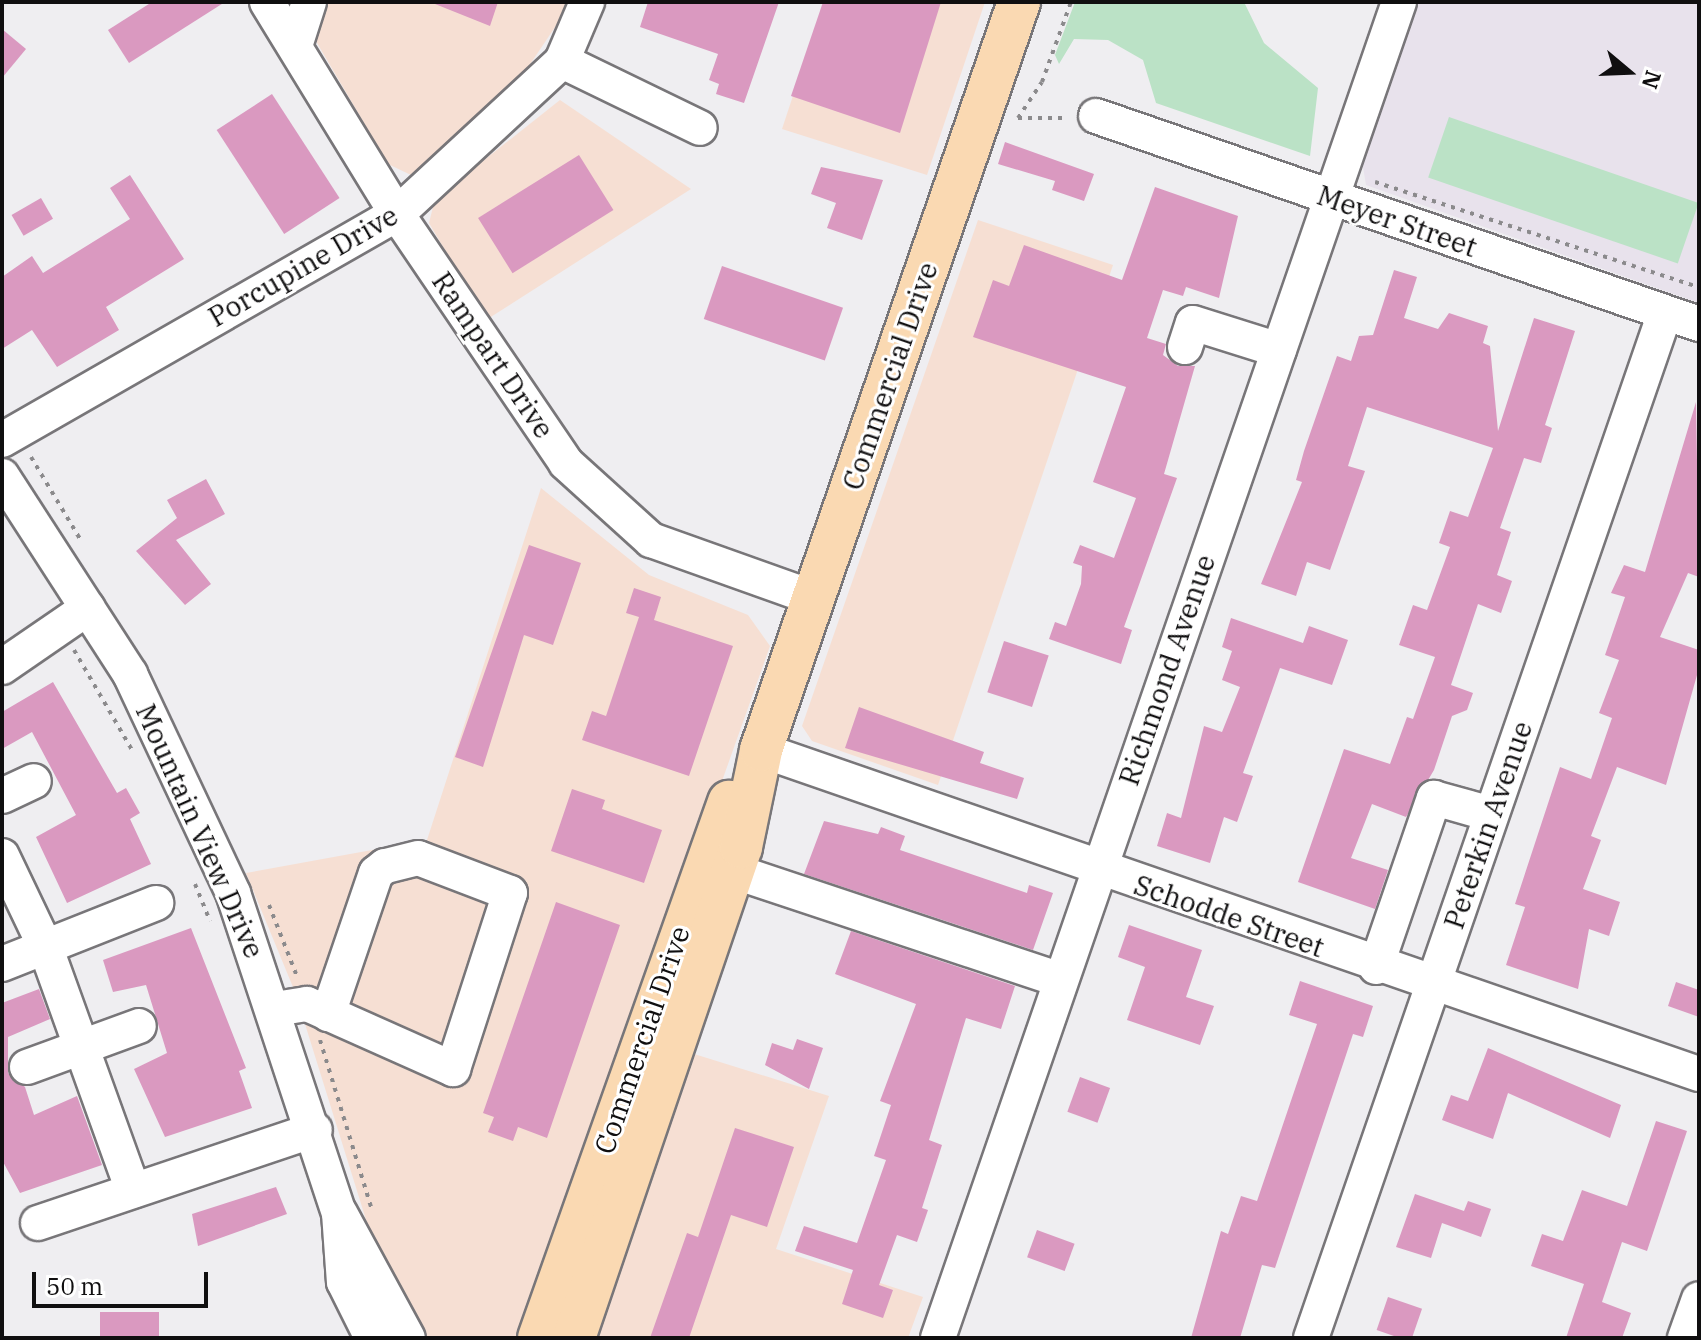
<!DOCTYPE html>
<style>
body{margin:0}
#map{position:relative;width:1701px;height:1340px;overflow:hidden;background:#efeef1;font-family:"IBM Plex Serif",serif}
div>[style]{position:absolute}
[style*='--x']{left:calc(var(--x)*1px);top:calc(var(--y)*1px);width:calc(var(--w)*1px);rotate:calc(var(--a)*1deg)}
.commercial>*{inset:0;background:#f6dfd3}
.built>*{inset:0;background:#e8e2ec}
.green>*{inset:0;background:#bbe2c6;transform-origin:0 0}
.building>*{inset:0;background:#da99c0;transform-origin:0 0}
.path>*{height:4px;margin-top:-2px;transform-origin:0;background:repeating-linear-gradient(90deg,#8b8a8c 0 4px,transparent 0 10px)}
.roads{filter:drop-shadow(2px 0 #787679) drop-shadow(-2px 0 #787679) drop-shadow(0 2px #787679) drop-shadow(0 -2px #787679)}
.minor>*{height:34px;margin:-17px;padding:0 17px;transform-origin:17px;border-radius:17px;background:#fff}
.major>*{height:42px;margin:-21px;padding:0 21px;transform-origin:21px;border-radius:21px;background:#fad9b2}
span{translate:-50% -50%;white-space:nowrap;text-align:center;line-height:1.15;-webkit-text-stroke:6px #fff;paint-order:stroke}
.street-label{font-size:28px;color:#100f10}
.frame{position:absolute;inset:0;border:4px solid #100f10;pointer-events:none}
.north{position:absolute;left:1589px;top:32px;width:80px;height:80px;-webkit-text-stroke:6px #fff;paint-order:stroke;rotate:109deg;font-size:22px;font-weight:700;line-height:32px;text-align:center;color:#100f10}
.north::after{content:'';display:block;margin:auto;width:28px;height:36px;background:#100f10;clip-path:polygon(50% 0,100% 100%,50% 72%,0 100%)}
.scale{position:absolute;left:32px;top:1272px;width:176px;height:36px;box-sizing:border-box;border:4px solid #100f10;border-top:0;padding-left:10px;font-size:24px;line-height:28px;white-space:nowrap;color:#100f10;-webkit-text-stroke:6px #fff;paint-order:stroke}
</style>
<div id="map">
<div class="commercial">
<i style="clip-path:polygon(293px 2px,572px 2px,512px 91px,411px 175px,388px 164px)"></i>
<i style="clip-path:polygon(824px 2px,985px 2px,927px 175px,782px 129px)"></i>
<i style="clip-path:polygon(560px 100px,691px 189px,486px 320px,429px 223px,435px 199px)"></i>
<i style="clip-path:polygon(978px 220px,1113px 265px,938px 785px,812px 741px,802px 726px)"></i>
<i style="clip-path:polygon(541px 488px,649px 575px,748px 615px,770px 646px,524px 1338px,418px 1338px,377px 1255px,295px 992px,246px 873px,427px 840px)"></i>
<i style="clip-path:polygon(691px 1053px,829px 1096px,776px 1249px,923px 1297px,908px 1338px,597px 1338px)"></i>
</div>
<div class="built">
<i style="clip-path:polygon(1415px 2px,1699px 2px,1699px 303px,1366px 185px,1362px 161px)"></i>
</div>
<div class="green">
<i style="clip-path:polygon(1075px 2px,1244px 2px,1264px 43px,1318px 88px,1310px 156px,1156px 103px,1143px 60px,1108px 40px,1074px 39px,1059px 64px,1055px 55px)"></i>
<i style="left:1449px;top:117px;width:264px;height:64px;rotate:19deg"></i>
</div>
<div class="building">
<i style="clip-path:polygon(152px 2px,225px 2px,129px 63px,108px 30px)"></i>
<i style="clip-path:polygon(430px 2px,498px 2px,490px 26px)"></i>
<i style="clip-path:polygon(648px 2px,779px 2px,744px 103px,716px 94px,719px 84px,709px 80px,718px 54px,640px 27px)"></i>
<i style="clip-path:polygon(823px 2px,941px 2px,900px 133px,791px 96px)"></i>
<i style="clip-path:polygon(2px 29px,26px 49px,2px 78px)"></i>
<i style="left:272px;top:94px;width:124px;height:66px;rotate:57deg"></i>
<i style="clip-path:polygon(1005px 142px,1094px 174px,1084px 201px,1052px 190px,1055px 181px,998px 164px)"></i>
<i style="left:579px;top:155px;width:65px;height:119px;rotate:58deg"></i>
<i style="clip-path:polygon(821px 167px,883px 180px,862px 240px,827px 228px,836px 203px,811px 194px)"></i>
<i style="clip-path:polygon(130px 175px,184px 259px,106px 307px,119px 330px,57px 367px,32px 330px,2px 349px,2px 277px,32px 256px,43px 273px,130px 219px,110px 188px)"></i>
<i style="clip-path:polygon(1155px 187px,1238px 216px,1219px 298px,1186px 287px,1183px 296px,1163px 290px,1147px 338px,1166px 344px,1163px 355px,1178px 366px,1195px 366px,1164px 474px,1177px 478px,1124px 627px,1132px 630px,1121px 664px,1049px 639px,1055px 622px,1066px 626px,1081px 584px,1082px 566px,1073px 563px,1080px 545px,1114px 558px,1136px 498px,1093px 482px,1126px 387px,973px 337px,993px 280px,1009px 286px,1024px 245px,1122px 280px)"></i>
<i style="left:41px;top:198px;width:24px;height:34px;rotate:60deg"></i>
<i style="left:722px;top:266px;width:128px;height:56px;rotate:19deg"></i>
<i style="clip-path:polygon(1394px 270px,1417px 277px,1404px 318px,1438px 329px,1449px 313px,1488px 326px,1483px 343px,1490px 346px,1498px 431px,1534px 318px,1575px 331px,1545px 425px,1552px 428px,1541px 463px,1524px 458px,1500px 528px,1511px 532px,1497px 575px,1512px 581px,1501px 613px,1478px 604px,1451px 685px,1473px 693px,1467px 710px,1452px 716px,1434px 770px,1406px 817px,1372px 804px,1351px 858px,1388px 870px,1375px 909px,1298px 882px,1344px 749px,1390px 764px,1407px 717px,1413px 719px,1435px 657px,1399px 645px,1413px 605px,1427px 610px,1450px 547px,1439px 543px,1450px 511px,1468px 517px,1493px 448px,1367px 407px,1348px 466px,1365px 471px,1330px 570px,1307px 562px,1296px 596px,1261px 584px,1302px 482px,1296px 480px,1304px 451px,1337px 356px,1351px 361px,1359px 336px,1373px 335px)"></i>
<i style="clip-path:polygon(1696px 402px,1699px 577px,1688px 573px,1660px 637px,1699px 650px,1699px 668px,1666px 785px,1617px 767px,1591px 836px,1601px 840px,1583px 889px,1620px 902px,1609px 936px,1589px 929px,1578px 989px,1506px 965px,1525px 907px,1515px 904px,1560px 767px,1591px 779px,1612px 718px,1599px 713px,1619px 660px,1605px 655px,1625px 597px,1611px 593px,1624px 565px,1645px 572px)"></i>
<i style="clip-path:polygon(206px 479px,225px 514px,176px 540px,211px 584px,185px 605px,136px 551px,177px 518px,167px 500px)"></i>
<i style="clip-path:polygon(529px 545px,581px 563px,553px 645px,524px 635px,483px 767px,455px 757px)"></i>
<i style="clip-path:polygon(634px 588px,661px 597px,654px 620px,733px 646px,689px 776px,582px 740px,592px 711px,606px 716px,639px 617px,626px 613px)"></i>
<i style="clip-path:polygon(1231px 618px,1303px 643px,1309px 626px,1348px 640px,1332px 685px,1280px 668px,1243px 773px,1253px 776px,1237px 822px,1224px 817px,1210px 863px,1157px 846px,1167px 813px,1181px 818px,1204px 726px,1222px 732px,1240px 687px,1222px 680px,1232px 651px,1222px 647px)"></i>
<i style="left:1004px;top:641px;width:47px;height:54px;rotate:18deg"></i>
<i style="clip-path:polygon(53px 682px,117px 793px,126px 788px,140px 813px,130px 819px,151px 864px,67px 903px,36px 837px,76px 815px,32px 732px,2px 749px,2px 712px)"></i>
<i style="clip-path:polygon(859px 707px,984px 752px,980px 763px,1024px 778px,1017px 799px,845px 748px)"></i>
<i style="clip-path:polygon(572px 789px,605px 800px,602px 809px,662px 830px,644px 883px,551px 851px)"></i>
<i style="clip-path:polygon(824px 821px,878px 834px,881px 827px,905px 836px,900px 850px,1027px 893px,1029px 885px,1053px 893px,1033px 950px,804px 874px)"></i>
<i style="clip-path:polygon(556px 902px,620px 925px,547px 1138px,518px 1127px,513px 1141px,488px 1132px,494px 1117px,483px 1113px)"></i>
<i style="clip-path:polygon(1129px 925px,1202px 950px,1186px 997px,1214px 1006px,1200px 1045px,1127px 1020px,1145px 967px,1118px 957px)"></i>
<i style="clip-path:polygon(191px 928px,246px 1068px,239px 1071px,252px 1108px,165px 1137px,134px 1069px,167px 1053px,146px 985px,113px 992px,103px 960px)"></i>
<i style="clip-path:polygon(851px 931px,1015px 986px,1001px 1029px,966px 1018px,929px 1140px,942px 1145px,922px 1208px,928px 1210px,917px 1242px,897px 1235px,879px 1285px,893px 1290px,883px 1318px,842px 1304px,853px 1270px,795px 1251px,804px 1226px,857px 1243px,886px 1160px,874px 1156px,891px 1105px,880px 1101px,916px 1004px,835px 974px)"></i>
<i style="clip-path:polygon(1300px 981px,1373px 1006px,1363px 1037px,1353px 1034px,1275px 1268px,1262px 1265px,1240px 1338px,1191px 1338px,1221px 1231px,1228px 1234px,1241px 1196px,1257px 1201px,1317px 1024px,1289px 1015px)"></i>
<i style="clip-path:polygon(1676px 982px,1699px 990px,1699px 1017px,1668px 1006px)"></i>
<i style="clip-path:polygon(39px 989px,50px 1019px,8px 1037px,8px 1073px,25px 1087px,34px 1115px,77px 1096px,102px 1165px,20px 1193px,2px 1160px,2px 1003px)"></i>
<i style="clip-path:polygon(797px 1039px,823px 1048px,809px 1089px,765px 1065px,772px 1043px,793px 1050px)"></i>
<i style="clip-path:polygon(1488px 1048px,1621px 1105px,1610px 1138px,1508px 1093px,1493px 1139px,1442px 1120px,1451px 1095px,1468px 1101px)"></i>
<i style="left:1080px;top:1077px;width:32px;height:37px;rotate:20deg"></i>
<i style="clip-path:polygon(1656px 1121px,1687px 1131px,1647px 1251px,1622px 1242px,1602px 1302px,1631px 1313px,1622px 1338px,1566px 1338px,1584px 1284px,1531px 1266px,1542px 1234px,1563px 1241px,1582px 1190px,1627px 1206px)"></i>
<i style="clip-path:polygon(735px 1128px,794px 1147px,767px 1227px,731px 1215px,689px 1338px,650px 1338px,687px 1233px,698px 1237px)"></i>
<i style="clip-path:polygon(276px 1187px,287px 1214px,198px 1246px,192px 1214px)"></i>
<i style="clip-path:polygon(1415px 1194px,1464px 1211px,1468px 1201px,1491px 1209px,1481px 1237px,1442px 1223px,1431px 1258px,1396px 1247px)"></i>
<i style="left:1037px;top:1230px;width:40px;height:29px;rotate:20deg"></i>
<i style="left:1388px;top:1297px;width:36px;height:35px;rotate:19deg"></i>
<i style="left:100px;top:1312px;width:59px;height:26px"></i>
</div>
<div class="path">
<i style="--x:1018;--y:118;--w:43;--a:-56.3"></i>
<i style="--x:1042;--y:82;--w:85;--a:-70.1"></i>
<i style="--x:1018;--y:118;--w:50;--a:0"></i>
<i style="--x:1375;--y:182;--w:341;--a:18"></i>
<i style="--x:31;--y:457;--w:96;--a:59.1"></i>
<i style="--x:74;--y:650;--w:116;--a:59.9"></i>
<i style="--x:195;--y:884;--w:40;--a:68"></i>
<i style="--x:269;--y:905;--w:79;--a:68.6"></i>
<i style="--x:320;--y:1040;--w:175;--a:73"></i>
</div>
<div class="roads">
<div class="minor">
<i style="--x:267;--y:2;--w:249;--a:58.5"></i>
<i style="--x:397;--y:214;--w:301;--a:55.8"></i>
<i style="--x:566;--y:463;--w:115;--a:42.2"></i>
<i style="--x:651;--y:540;--w:173;--a:19.6"></i>
<i style="--x:295;--y:46;--w:46;--a:-72.3"></i>
<i style="--x:562;--y:61;--w:153;--a:25.9"></i>
<i style="--x:1096;--y:116;--w:638;--a:19.03"></i>
<i style="--x:1185;--y:347;--w:25;--a:-72"></i>
<i style="--x:1193;--y:323;--w:90;--a:17.4"></i>
<i style="--x:2;--y:440;--w:455;--a:-29.8"></i>
<i style="--x:397;--y:214;--w:225;--a:-42.8"></i>
<i style="--x:562;--y:61;--w:64;--a:-67"></i>
<i style="--x:2;--y:476;--w:236;--a:57.1"></i>
<i style="--x:130;--y:674;--w:242;--a:64.8"></i>
<i style="--x:233;--y:893;--w:337;--a:71.7"></i>
<i style="--x:339;--y:1213;--w:69;--a:85.9"></i>
<i style="--x:344;--y:1282;--w:63;--a:63.4"></i>
<i style="--x:2;--y:667;--w:104;--a:-34.5"></i>
<i style="--x:761;--y:750;--w:992;--a:19.06"></i>
<i style="--x:2;--y:796;--w:35;--a:-25"></i>
<i style="--x:2;--y:856;--w:100;--a:64.5"></i>
<i style="--x:45;--y:946;--w:260;--a:70.2"></i>
<i style="--x:733;--y:871;--w:345;--a:18.4"></i>
<i style="--x:2;--y:964;--w:166;--a:-21.6"></i>
<i style="--x:1376;--y:967;--w:179;--a:-71.1"></i>
<i style="--x:1434;--y:798;--w:59;--a:15.7"></i>
<i style="--x:275;--y:1009;--w:32;--a:-9"></i>
<i style="--x:307;--y:1004;--w:160;--a:24"></i>
<i style="--x:453;--y:1069;--w:185;--a:-72.1"></i>
<i style="--x:510;--y:893;--w:98;--a:-159.2"></i>
<i style="--x:418;--y:858;--w:34;--a:166"></i>
<i style="--x:385;--y:866;--w:11;--a:142"></i>
<i style="--x:376;--y:873;--w:149;--a:108.8"></i>
<i style="--x:27;--y:1067;--w:119;--a:-20.1"></i>
<i style="--x:340;--y:1213;--w:142;--a:61.5"></i>
<i style="--x:38;--y:1223;--w:292;--a:-18.6"></i>
<i style="--x:938;--y:1338;--w:1413;--a:-70.96"></i>
<i style="--x:1311;--y:1338;--w:1084;--a:-70.95"></i>
<i style="--x:1685;--y:1338;--w:41;--a:-70.3"></i>
</div>
<div class="major">
<i style="--x:539;--y:1338;--w:569;--a:-70.48"></i>
<i style="--x:574;--y:1338;--w:519;--a:-71.22"></i>
<i style="--x:741;--y:847;--w:99;--a:-78.3"></i>
<i style="--x:761;--y:750;--w:791;--a:-70.97"></i>
</div>
</div>
<div class="street-label">
<span style="left:1397px;top:221px;rotate:19deg">Meyer Street</span>
<span style="left:303px;top:266px;rotate:-30deg">Porcupine Drive</span>
<span style="left:493px;top:355px;rotate:56deg">Rampart Drive</span>
<span style="left:890px;top:376px;rotate:-71deg">Commercial Drive</span>
<span style="left:1167px;top:670px;rotate:-71deg">Richmond Avenue</span>
<span style="left:1488px;top:825px;rotate:-71deg">Peterkin Avenue</span>
<span style="left:200px;top:831px;rotate:66deg">Mountain View Drive</span>
<span style="left:1229px;top:916px;rotate:19deg">Schodde Street</span>
<span style="left:642px;top:1040px;rotate:-71deg">Commercial Drive</span>
</div>
<div class="frame"></div>
<div class="north">N</div>
<div class="scale">50 m</div>
</div>
